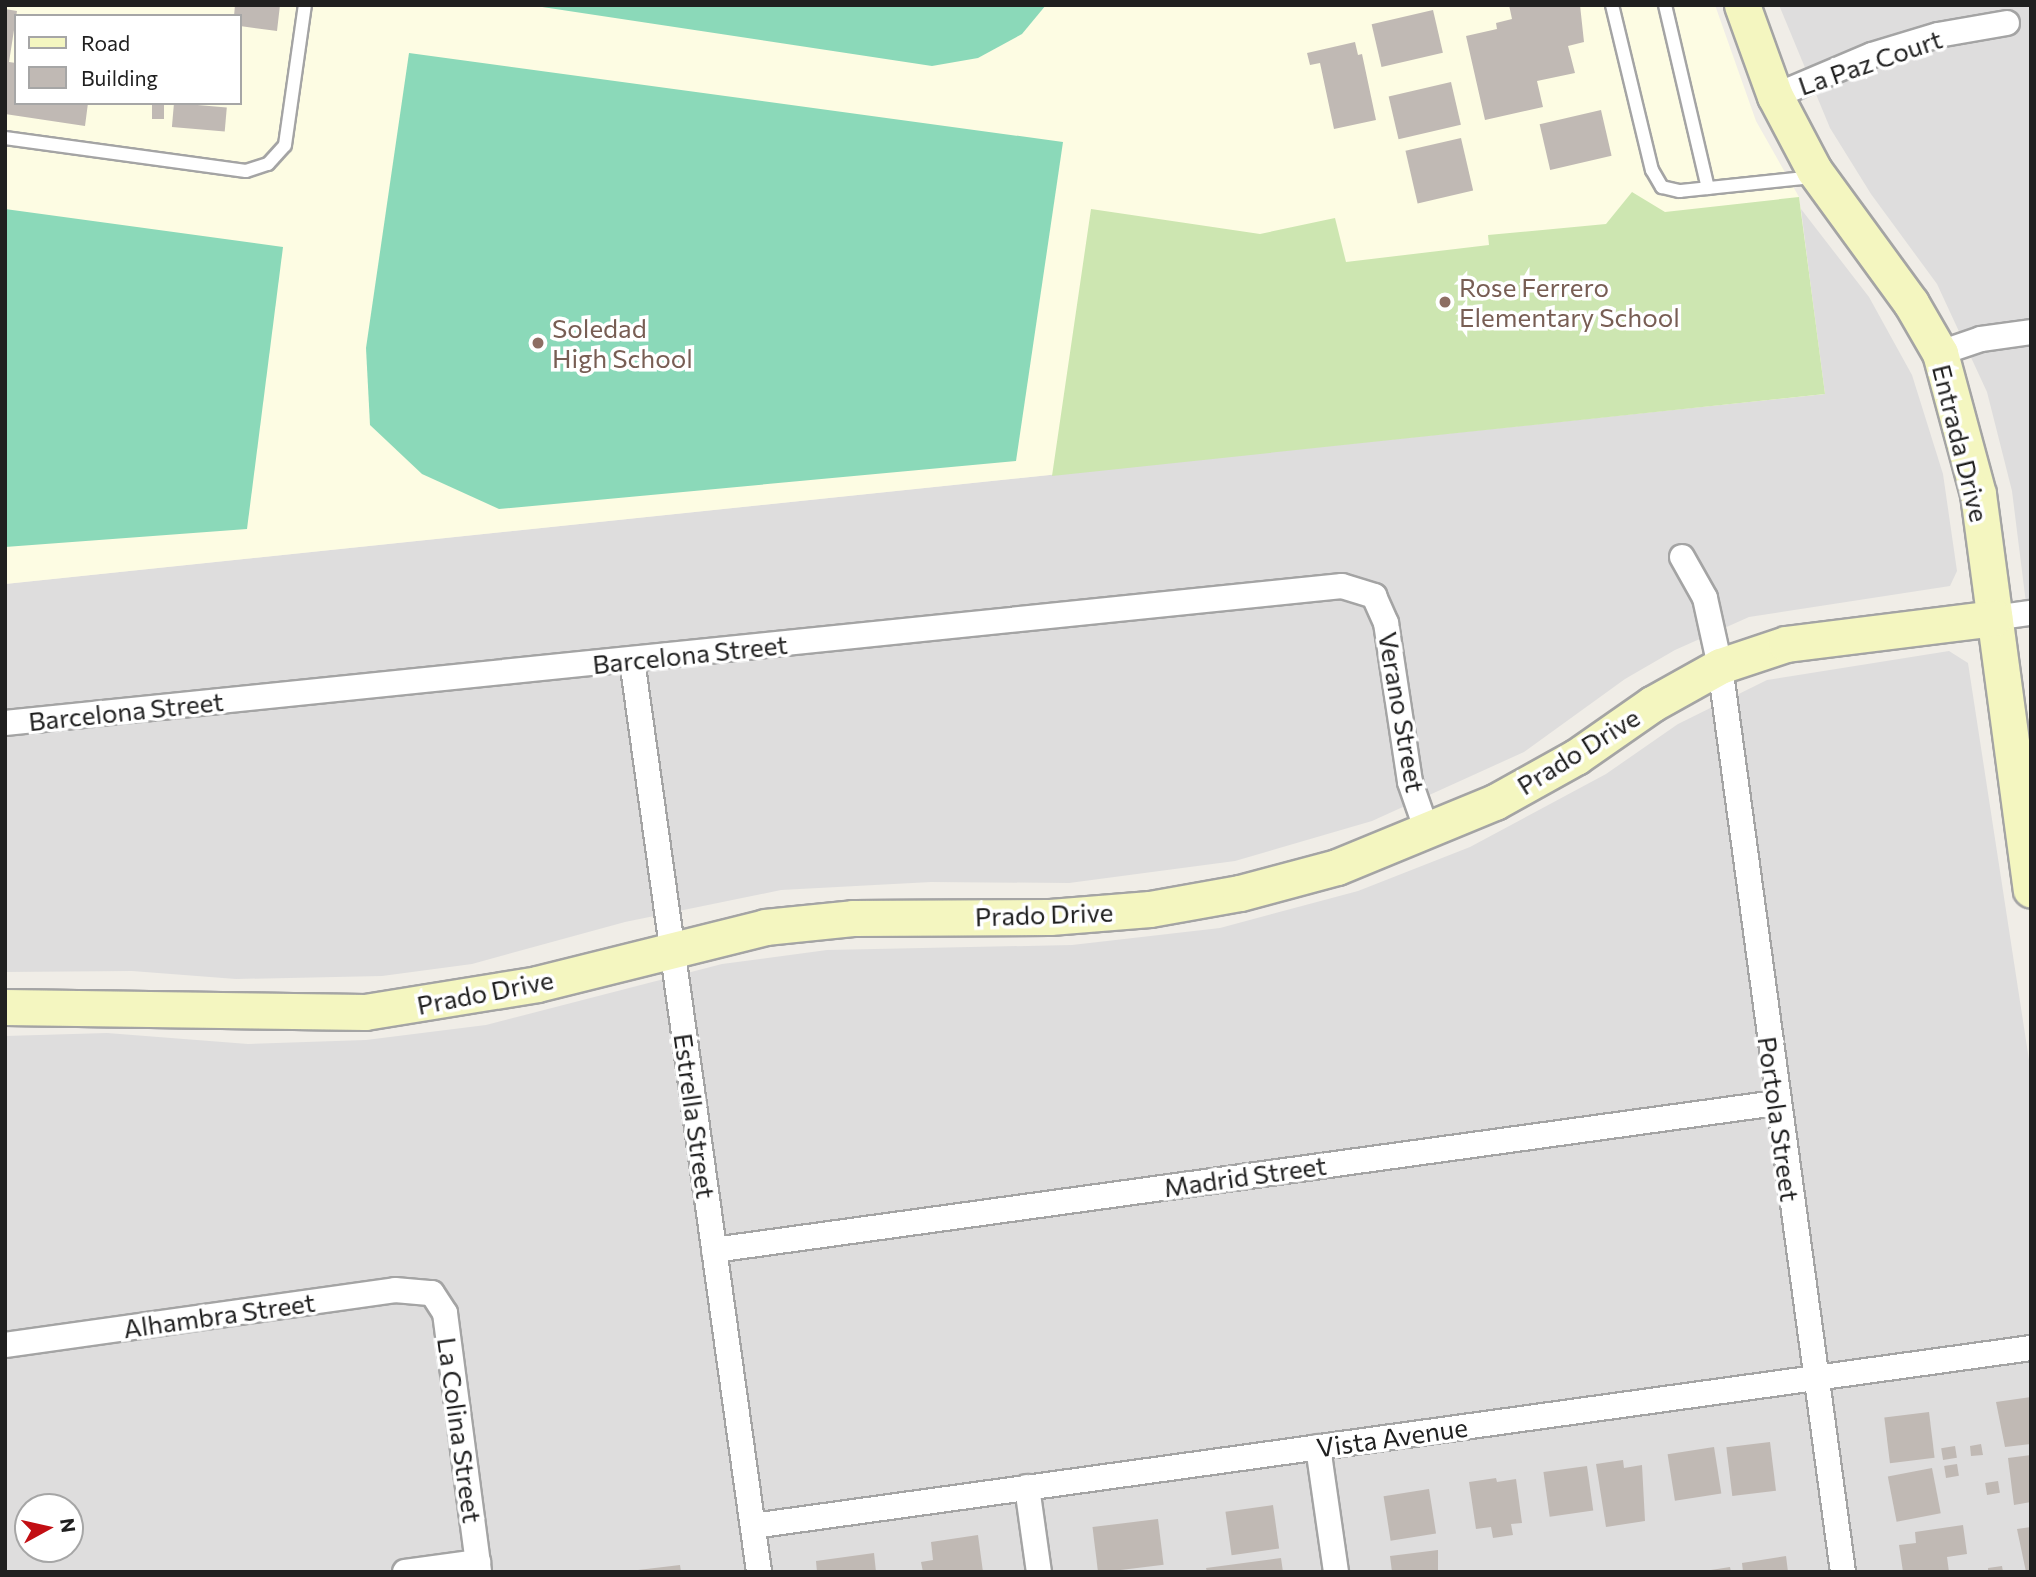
<!DOCTYPE html>
<style>
body{margin:0}
#map{position:relative;width:2036px;height:1577px;overflow:hidden;background:#f0ede7;font-family:Commissioner,sans-serif}
div>[style]{position:absolute}
[style*='--x']{left:calc(var(--x)*1px);top:calc(var(--y)*1px);width:calc(var(--w)*1px);rotate:calc(var(--a)*1deg)}
.residential>*{inset:0;background:#dedddd}
.education>*{inset:0;background:#fdfce3}
.grass>*{inset:0;background:#cde6b1}
.pitch>*{inset:0;background:#8bd9b9}
.building>*{inset:0;background:#c0b9b4;transform-origin:0 0}
.roads{filter:drop-shadow(2px 0 #a4a4a4) drop-shadow(-2px 0 #a4a4a4) drop-shadow(0 2px #a4a4a4) drop-shadow(0 -2px #a4a4a4)}
.lane>*{height:12px;margin:-6px;padding:0 6px;transform-origin:6px;border-radius:6px;background:#fff}
.street>*{height:24px;margin:-12px;padding:0 12px;transform-origin:12px;border-radius:12px;background:#fff}
.secondary>*{height:35px;margin:-17.5px;padding:0 17.5px;transform-origin:17.5px;border-radius:17.5px;background:#f4f6c0}
.dots>*{width:19px;height:19px;translate:-50% -50%;box-sizing:border-box;border:4px solid #fff;border-radius:50%}
span{translate:-50% -50%;white-space:nowrap;text-align:center;line-height:1.15;-webkit-text-stroke:7px #fff;paint-order:stroke}
.street-label{font-size:26px;color:#202020}
.education-label{font-size:26px;color:#785e54}
.left{translate:0 -50%;text-align:left}
.frame{position:absolute;inset:0;border:7px solid #202020;pointer-events:none}
.legend{position:absolute;left:14px;top:14px;width:228px;height:91px;box-sizing:border-box;background:#fff;border:2px solid #a6a6a6;margin:0;padding:9px 12px;list-style:none;font-size:21px;color:#202020}
.legend li{display:flex;align-items:center;gap:14px;height:35px}
.legend b{width:35px;border:2px solid #a6a6a6}
.north{position:absolute;left:14px;top:1493px;width:70px;height:70px;box-sizing:border-box;background:#fff;border:2px solid #a6a6a6;border-radius:50%;rotate:82deg;font-size:19px;font-weight:700;line-height:28px;text-align:center;color:#202020}
.north::after{content:'';display:block;margin:auto;width:24px;height:32px;background:#c20e13;clip-path:polygon(50% 0,100% 100%,50% 72%,0 100%)}
</style>
<div id="map">
<div class="residential">
<i style="clip-path:polygon(1779px 5px,2031px 5px,2031px 643px,2012px 491px,1987px 392px,1937px 284px,1871px 194px,1830px 128px)"></i>
<i style="clip-path:polygon(1801px 209px,1869px 297px,1912px 375px,1943px 474px,1957px 571px,1950px 586px,1749px 617px,1675px 650px,1625px 679px,1524px 752px,1372px 821px,1235px 861px,1069px 883px,931px 882px,781px 890px,625px 922px,472px 964px,382px 976px,236px 979px,132px 971px,5px 972px,5px 584px,1824px 394px)"></i>
<i style="clip-path:polygon(evenodd,1949px 651px,1968px 663px,2031px 1073px,2031px 1572px,5px 1572px,5px 1036px,107px 1033px,248px 1044px,366px 1040px,486px 1025px,722px 964px,827px 950px,1072px 945px,1220px 928px,1358px 891px,1470px 847px,1606px 774px,1678px 724px,1767px 680px,1949px 651px,28px 1507px,70px 1507px,70px 1549px,28px 1549px,28px 1507px)"></i>
</div>
<div class="education">
<i style="clip-path:polygon(evenodd,5px 5px,1715px 5px,1756px 121px,1799px 197px,1825px 394px,5px 584px,5px 5px,16px 16px,240px 16px,240px 103px,16px 103px,16px 16px)"></i>
</div>
<div class="grass">
<i style="clip-path:polygon(1632px 192px,1665px 212px,1799px 197px,1825px 394px,1052px 476px,1091px 209px,1260px 234px,1335px 218px,1346px 262px,1489px 245px,1488px 235px,1606px 224px)"></i>
</div>
<div class="pitch">
<i style="clip-path:polygon(529px 5px,1046px 5px,1022px 34px,978px 58px,932px 66px)"></i>
<i style="clip-path:polygon(409px 53px,1063px 142px,1016px 461px,499px 509px,422px 474px,370px 425px,366px 348px)"></i>
<i style="clip-path:polygon(5px 209px,283px 247px,247px 529px,5px 547px)"></i>
</div>
<div class="building">
<i style="clip-path:polygon(235px 5px,280px 5px,277px 31px,240px 26px,240px 16px,234px 16px)"></i>
<i style="clip-path:polygon(1509px 5px,1580px 5px,1584px 42px,1568px 46px,1575px 73px,1537px 81px,1543px 107px,1485px 120px,1466px 36px,1497px 29px,1496px 23px,1512px 19px)"></i>
<i style="clip-path:polygon(5px 9px,17px 11px,9px 62px,16px 63px,16px 103px,88px 103px,85px 126px,5px 114px)"></i>
<i style="left:1433px;top:10px;width:44px;height:63px;rotate:77deg"></i>
<i style="clip-path:polygon(1355px 42px,1358px 55px,1362px 54px,1376px 120px,1334px 129px,1320px 63px,1310px 65px,1307px 53px)"></i>
<i style="left:1451px;top:82px;width:44px;height:64px;rotate:77deg"></i>
<i style="left:152px;top:103px;width:12px;height:16px"></i>
<i style="left:174px;top:103px;width:53px;height:24px;rotate:5deg"></i>
<i style="left:1601px;top:110px;width:47px;height:63px;rotate:77deg"></i>
<i style="left:1461px;top:138px;width:54px;height:57px;rotate:77deg"></i>
<i style="clip-path:polygon(2031px 1397px,2031px 1444px,2005px 1447px,1996px 1402px)"></i>
<i style="left:1929px;top:1412px;width:46px;height:45px;rotate:83deg"></i>
<i style="left:1770px;top:1442px;width:49px;height:44px;rotate:83deg"></i>
<i style="clip-path:polygon(1981px 1444px,1983px 1455px,1971px 1456px,1970px 1446px)"></i>
<i style="left:1955px;top:1446px;width:12px;height:14px;rotate:81deg"></i>
<i style="left:1714px;top:1447px;width:47px;height:47px;rotate:81deg"></i>
<i style="clip-path:polygon(2031px 1455px,2031px 1502px,2014px 1505px,2008px 1458px)"></i>
<i style="clip-path:polygon(1623px 1460px,1624px 1468px,1642px 1465px,1645px 1521px,1606px 1527px,1596px 1464px)"></i>
<i style="left:1957px;top:1464px;width:12px;height:13px;rotate:81deg"></i>
<i style="left:1587px;top:1466px;width:45px;height:44px;rotate:82deg"></i>
<i style="left:1932px;top:1468px;width:46px;height:45px;rotate:79deg"></i>
<i style="clip-path:polygon(1496px 1478px,1497px 1482px,1516px 1479px,1522px 1523px,1511px 1524px,1513px 1535px,1493px 1538px,1491px 1527px,1476px 1529px,1469px 1482px)"></i>
<i style="left:1998px;top:1481px;width:12px;height:13px;rotate:81deg"></i>
<i style="left:1429px;top:1489px;width:45px;height:46px;rotate:81deg"></i>
<i style="left:1273px;top:1505px;width:44px;height:48px;rotate:82deg"></i>
<i style="left:1158px;top:1519px;width:46px;height:66px;rotate:83deg"></i>
<i style="clip-path:polygon(1963px 1525px,1967px 1554px,1947px 1557px,1949px 1572px,1903px 1572px,1899px 1545px,1916px 1543px,1915px 1532px)"></i>
<i style="clip-path:polygon(2031px 1527px,2031px 1572px,2026px 1572px,2017px 1529px)"></i>
<i style="clip-path:polygon(978px 1535px,983px 1572px,923px 1572px,921px 1562px,933px 1560px,931px 1542px)"></i>
<i style="clip-path:polygon(1438px 1550px,1438px 1572px,1392px 1572px,1390px 1556px)"></i>
<i style="clip-path:polygon(874px 1553px,876px 1572px,817px 1572px,816px 1561px)"></i>
<i style="clip-path:polygon(1786px 1556px,1788px 1572px,1743px 1572px,1742px 1563px)"></i>
<i style="clip-path:polygon(1281px 1558px,1283px 1572px,1207px 1572px,1206px 1568px)"></i>
<i style="clip-path:polygon(680px 1565px,681px 1572px,639px 1572px,638px 1570px)"></i>
<i style="clip-path:polygon(2002px 1566px,2003px 1572px,1988px 1572px,1988px 1568px)"></i>
<i style="clip-path:polygon(1730px 1567px,1731px 1572px,1711px 1572px,1711px 1570px)"></i>
</div>
<div class="roads">
<div class="lane">
<i style="--x:1612;--y:5;--w:170;--a:76.4"></i>
<i style="--x:1652;--y:170;--w:20;--a:60"></i>
<i style="--x:1662;--y:187;--w:18;--a:13"></i>
<i style="--x:1680;--y:191;--w:134;--a:-6"></i>
<i style="--x:1665;--y:5;--w:188;--a:76.8"></i>
<i style="--x:5;--y:138;--w:243;--a:7.8"></i>
<i style="--x:246;--y:171;--w:23;--a:-18"></i>
<i style="--x:268;--y:164;--w:25;--a:-48"></i>
<i style="--x:285;--y:145;--w:141;--a:-81.9"></i>
</div>
<div class="street">
<i style="--x:1775;--y:96;--w:105;--a:-22.9"></i>
<i style="--x:1872;--y:55;--w:69;--a:-16.9"></i>
<i style="--x:1938;--y:35;--w:70;--a:-9.9"></i>
<i style="--x:1940;--y:353;--w:43;--a:-18.9"></i>
<i style="--x:1981;--y:339;--w:50;--a:-8"></i>
<i style="--x:1682;--y:557;--w:47;--a:60.7"></i>
<i style="--x:1705;--y:598;--w:70;--a:77.6"></i>
<i style="--x:1720;--y:666;--w:914;--a:82.27"></i>
<i style="--x:1994;--y:618;--w:37;--a:-8"></i>
<i style="--x:632;--y:660;--w:921;--a:82.07"></i>
<i style="--x:5;--y:723;--w:1344;--a:-5.85"></i>
<i style="--x:1342;--y:586;--w:34;--a:17"></i>
<i style="--x:1374;--y:596;--w:30;--a:66"></i>
<i style="--x:1386;--y:623;--w:161;--a:81.4"></i>
<i style="--x:1410;--y:782;--w:52;--a:70.9"></i>
<i style="--x:714;--y:1250;--w:1072;--a:-7.88"></i>
<i style="--x:5;--y:1345;--w:394;--a:-8"></i>
<i style="--x:395;--y:1290;--w:37;--a:5"></i>
<i style="--x:432;--y:1293;--w:24;--a:57"></i>
<i style="--x:445;--y:1313;--w:261;--a:82.5"></i>
<i style="--x:1318;--y:1447;--w:126;--a:81.8"></i>
<i style="--x:1027;--y:1487;--w:86;--a:82"></i>
<i style="--x:753;--y:1526;--w:1290;--a:-7.93"></i>
<i style="--x:405;--y:1572;--w:74;--a:-7.8"></i>
</div>
<div class="secondary">
<i style="--x:1742;--y:5;--w:97;--a:70.1"></i>
<i style="--x:1775;--y:96;--w:84;--a:62.2"></i>
<i style="--x:1814;--y:170;--w:165;--a:53.9"></i>
<i style="--x:1911;--y:303;--w:58;--a:59.9"></i>
<i style="--x:1940;--y:353;--w:146;--a:74.9"></i>
<i style="--x:1978;--y:494;--w:399;--a:82.4"></i>
<i style="--x:5;--y:1007;--w:360;--a:0.8"></i>
<i style="--x:365;--y:1012;--w:174;--a:-9.2"></i>
<i style="--x:537;--y:984;--w:235;--a:-14"></i>
<i style="--x:765;--y:927;--w:88;--a:-5.8"></i>
<i style="--x:853;--y:918;--w:197;--a:-0.3"></i>
<i style="--x:1050;--y:917;--w:100;--a:-4.6"></i>
<i style="--x:1150;--y:909;--w:91;--a:-10.1"></i>
<i style="--x:1240;--y:893;--w:100;--a:-15"></i>
<i style="--x:1337;--y:867;--w:171;--a:-22.4"></i>
<i style="--x:1495;--y:802;--w:93;--a:-29.1"></i>
<i style="--x:1576;--y:757;--w:93;--a:-34.9"></i>
<i style="--x:1652;--y:704;--w:78;--a:-29.2"></i>
<i style="--x:1720;--y:666;--w:70;--a:-18.4"></i>
<i style="--x:1786;--y:644;--w:210;--a:-7.1"></i>
</div>
</div>
<div class="dots">
<i style="left:1445px;top:302px;background:#8d6e63"></i>
<i style="left:538px;top:343px;background:#8d6e63"></i>
</div>
<div class="street-label">
<span style="left:1870px;top:62px;rotate:-19deg">La Paz Court</span>
<span style="left:1961px;top:443px;rotate:76deg">Entrada Drive</span>
<span style="left:690px;top:654px;rotate:-6deg">Barcelona Street</span>
<span style="left:126px;top:711px;rotate:-6deg">Barcelona Street</span>
<span style="left:1402px;top:712px;rotate:80deg">Verano Street</span>
<span style="left:1578px;top:751px;rotate:-32deg">Prado Drive</span>
<span style="left:1044px;top:914px;rotate:-2deg">Prado Drive</span>
<span style="left:485px;top:992px;rotate:-11deg">Prado Drive</span>
<span style="left:695px;top:1116px;rotate:82deg">Estrella Street</span>
<span style="left:1779px;top:1119px;rotate:82deg">Portola Street</span>
<span style="left:1245px;top:1176px;rotate:-8deg">Madrid Street</span>
<span style="left:219px;top:1315px;rotate:-8deg">Alhambra Street</span>
<span style="left:460px;top:1430px;rotate:82deg">La Colina Street</span>
<span style="left:1392px;top:1437px;rotate:-8deg">Vista Avenue</span>
</div>
<div class="education-label">
<span class="left" style="left:1459px;top:302px">Rose Ferrero<br>Elementary School</span>
<span class="left" style="left:552px;top:343px">Soledad<br>High School</span>
</div>
<div class="frame"></div>
<ul class="legend">
<li><b style="height:9px;background:#f4f6c0"></b>Road</li>
<li><b style="height:19px;background:#c0b9b4"></b>Building</li>
</ul>
<div class="north">N</div>
</div>
